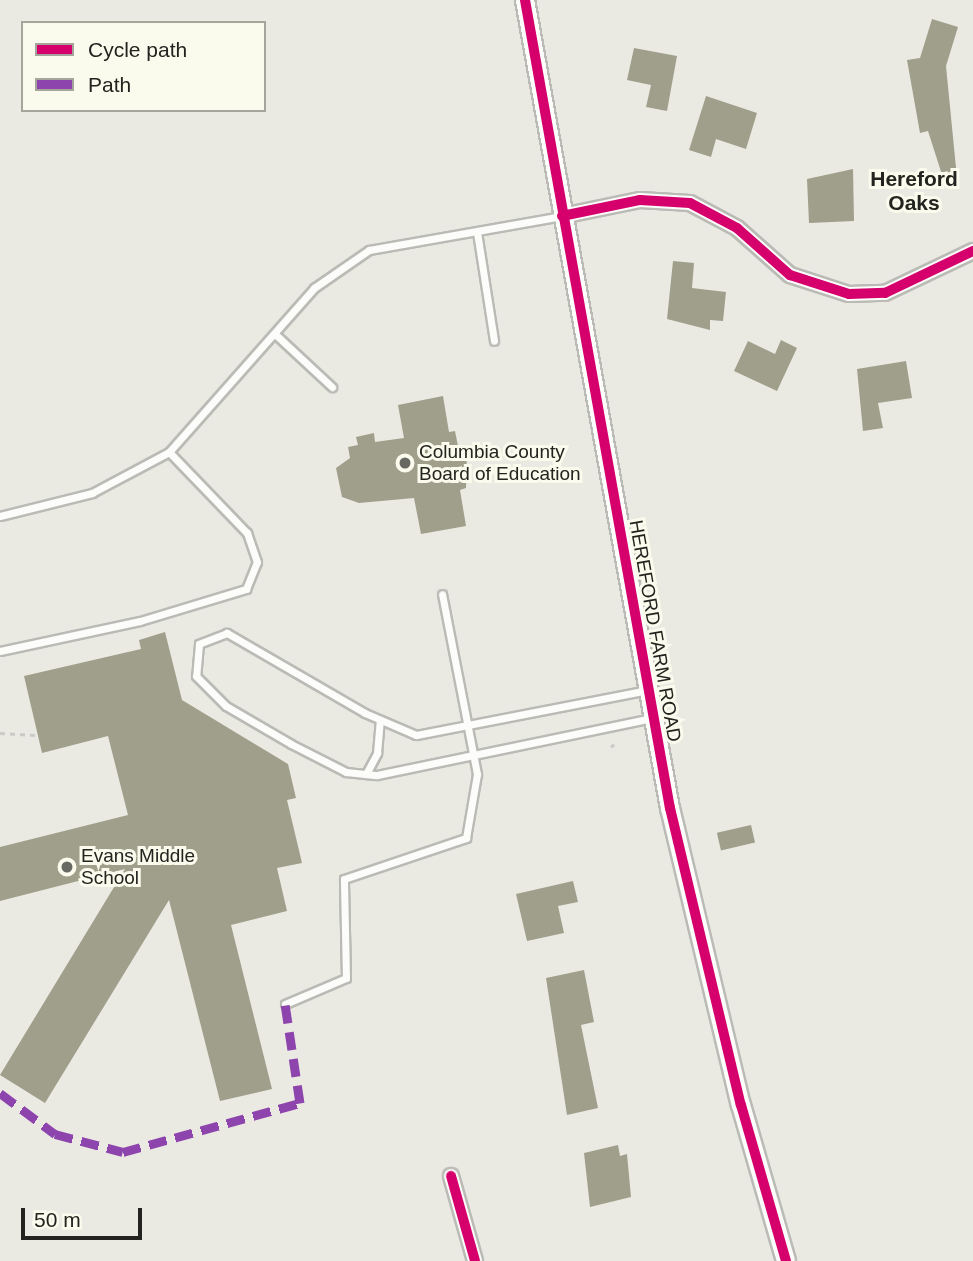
<!DOCTYPE html>
<style>
body{margin:0}
#map{position:relative;width:973px;height:1261px;overflow:hidden;background:#eaeae3;font-family:Helvetica,sans-serif}
div>[style]{position:absolute}
[style*='--x']{left:calc(var(--x)*1px);top:calc(var(--y)*1px);width:calc(var(--w)*1px);rotate:calc(var(--a)*1deg)}
.building>*{inset:0;background:#a09f8c;transform-origin:0 0}
.path>*{height:2.5px;margin-top:-1.25px;transform-origin:0;background:repeating-linear-gradient(90deg,#cacac7 0 5px,transparent 0 10px)}
.roads{filter:drop-shadow(2px 0 #bbbbb6) drop-shadow(-2px 0 #bbbbb6) drop-shadow(0 2px #bbbbb6) drop-shadow(0 -2px #bbbbb6)}
.service>*{height:7px;margin:-3.5px;padding:0 3.5px;transform-origin:3.5px;border-radius:3.5px;background:#fcfcfb}
.minor>*{height:14px;margin:-7px;padding:0 7px;transform-origin:7px;border-radius:7px;background:#fcfcfb}
.tertiary>*{height:18px;margin:-9px;padding:0 9px;transform-origin:9px;border-radius:9px;background:#fcfcfb}
.quiet>*{height:9px;margin-top:-4.5px;transform-origin:0;background:repeating-linear-gradient(90deg,#8e44ad 0 18px,transparent 0 27px)}
.cycleway>*{height:10px;margin:-5px;padding:0 5px;transform-origin:5px;border-radius:5px;background:#d6006c}
.dots>*{width:19px;height:19px;translate:-50% -50%;box-sizing:border-box;border:4px solid #fbfbed;border-radius:50%}
span{translate:-50% -50%;white-space:nowrap;text-align:center;line-height:1.15;-webkit-text-stroke:6px #fbfbed;paint-order:stroke}
.poi-label{font-size:19px;color:#23231f}
.left{translate:0 -50%;text-align:left}
.street-label{font-size:19px;color:#23231f}
.neighbourhood-label{font-size:21px;color:#23231f;font-weight:700}
.legend{position:absolute;left:21px;top:21px;width:245px;height:91px;box-sizing:border-box;background:#fbfbed;border:2px solid #a5a59b;margin:0;padding:9px 12px;list-style:none;font-size:21px;color:#23231f}
.legend li{display:flex;align-items:center;gap:14px;height:35px}
.legend b{width:35px;border:2px solid #a5a59b}
.scale{position:absolute;left:21px;top:1208px;width:121px;height:32px;box-sizing:border-box;border:4px solid #23231f;border-top:0;padding-left:9px;font-size:21px;line-height:24px;white-space:nowrap;color:#23231f;-webkit-text-stroke:5px #fbfbed;paint-order:stroke}
</style>
<div id="map">
<div class="building">
<i style="clip-path:polygon(932px 19px,958px 27px,946px 66px,957px 178px,944px 181px,928px 131px,920px 133px,907px 60px,920px 58px)"></i>
<i style="clip-path:polygon(634px 48px,677px 56px,667px 111px,646px 107px,651px 85px,627px 80px)"></i>
<i style="clip-path:polygon(706px 96px,757px 113px,746px 149px,716px 139px,711px 157px,689px 150px)"></i>
<i style="clip-path:polygon(853px 169px,854px 221px,809px 223px,807px 179px)"></i>
<i style="clip-path:polygon(673px 261px,694px 263px,692px 288px,726px 292px,723px 321px,710px 320px,710px 330px,667px 319px)"></i>
<i style="clip-path:polygon(781px 340px,797px 348px,777px 391px,734px 371px,748px 341px,775px 354px)"></i>
<i style="clip-path:polygon(906px 361px,912px 398px,878px 403px,883px 428px,863px 431px,857px 369px)"></i>
<i style="clip-path:polygon(443px 396px,449px 432px,455px 431px,459px 451px,467px 450px,466px 488px,460px 490px,466px 526px,421px 534px,414px 498px,359px 503px,342px 497px,336px 468px,350px 458px,348px 447px,358px 445px,356px 437px,374px 433px,375px 442px,404px 438px,398px 405px)"></i>
<i style="clip-path:polygon(165px 632px,182px 700px,288px 764px,296px 798px,287px 800px,302px 863px,277px 868px,287px 911px,231px 925px,272px 1089px,220px 1101px,169px 900px,45px 1103px,0 1075px,125px 869px,0 901px,0 847px,128px 815px,108px 736px,42px 753px,24px 676px,141px 649px,139px 640px)"></i>
<i style="left:751px;top:825px;width:18px;height:35px;rotate:77deg"></i>
<i style="clip-path:polygon(573px 881px,578px 902px,558px 906px,564px 933px,527px 941px,516px 894px)"></i>
<i style="clip-path:polygon(584px 970px,594px 1022px,581px 1025px,598px 1108px,567px 1115px,546px 978px)"></i>
<i style="clip-path:polygon(618px 1145px,620px 1156px,627px 1154px,631px 1197px,590px 1207px,584px 1153px)"></i>
</div>
<div class="path">
<i style="--x:0;--y:733;--w:36;--a:3"></i>
<i style="--x:611;--y:747;--w:4;--a:-45"></i>
</div>
<div class="roads">
<div class="service">
<i style="--x:477;--y:232;--w:110;--a:81.1"></i>
<i style="--x:275;--y:334;--w:78;--a:42.9"></i>
<i style="--x:0;--y:516;--w:95;--a:-14"></i>
<i style="--x:92;--y:493;--w:87;--a:-28"></i>
<i style="--x:169;--y:452;--w:219;--a:-48.5"></i>
<i style="--x:314;--y:288;--w:67;--a:-34.6"></i>
<i style="--x:369;--y:250;--w:196;--a:-10"></i>
<i style="--x:0;--y:651;--w:143;--a:-12.1"></i>
<i style="--x:140;--y:621;--w:111;--a:-16.8"></i>
<i style="--x:246;--y:589;--w:29;--a:-68"></i>
<i style="--x:257;--y:562;--w:31;--a:-109"></i>
<i style="--x:247;--y:533;--w:112;--a:-133.9"></i>
<i style="--x:648;--y:690;--w:236;--a:169"></i>
<i style="--x:416;--y:735;--w:56;--a:-156.7"></i>
<i style="--x:365;--y:713;--w:160;--a:-149.9"></i>
<i style="--x:227;--y:633;--w:30;--a:159"></i>
<i style="--x:199;--y:644;--w:32;--a:95"></i>
<i style="--x:196;--y:676;--w:42;--a:45"></i>
<i style="--x:226;--y:706;--w:75;--a:30.3"></i>
<i style="--x:291;--y:744;--w:62;--a:27"></i>
<i style="--x:346;--y:772;--w:31;--a:6"></i>
<i style="--x:377;--y:775;--w:281;--a:-11.7"></i>
<i style="--x:366;--y:774;--w:24;--a:-62"></i>
<i style="--x:377;--y:753;--w:33;--a:-85"></i>
<i style="--x:285;--y:1004;--w:66;--a:-23.1"></i>
<i style="--x:346;--y:978;--w:99;--a:-91.2"></i>
<i style="--x:344;--y:879;--w:129;--a:-18.6"></i>
<i style="--x:466;--y:838;--w:65;--a:-80.2"></i>
<i style="--x:477;--y:774;--w:183;--a:-101"></i>
</div>
<div class="minor">
<i style="--x:562;--y:216;--w:80;--a:-11.6"></i>
<i style="--x:640;--y:200;--w:50;--a:3.4"></i>
<i style="--x:690;--y:203;--w:53;--a:28"></i>
<i style="--x:737;--y:228;--w:71;--a:41.6"></i>
<i style="--x:790;--y:275;--w:62;--a:17.9"></i>
<i style="--x:849;--y:294;--w:36;--a:-2"></i>
<i style="--x:885;--y:293;--w:98;--a:-25.5"></i>
<i style="--x:451;--y:1176;--w:88;--a:74.2"></i>
</div>
<div class="tertiary">
<i style="--x:525;--y:0;--w:821;--a:79.83"></i>
<i style="--x:670;--y:808;--w:305;--a:76.6"></i>
<i style="--x:741;--y:1105;--w:162;--a:73.9"></i>
</div>
</div>
<div class="quiet">
<i style="--x:0;--y:1093;--w:69;--a:36.7"></i>
<i style="--x:55;--y:1134;--w:70;--a:14.8"></i>
<i style="--x:123;--y:1152;--w:184;--a:-15.5"></i>
<i style="--x:300;--y:1103;--w:100;--a:-98.6"></i>
</div>
<div class="cycleway">
<i style="--x:525;--y:0;--w:821;--a:79.83"></i>
<i style="--x:670;--y:808;--w:305;--a:76.6"></i>
<i style="--x:741;--y:1105;--w:162;--a:73.9"></i>
<i style="--x:562;--y:216;--w:80;--a:-11.6"></i>
<i style="--x:640;--y:200;--w:50;--a:3.4"></i>
<i style="--x:690;--y:203;--w:53;--a:28"></i>
<i style="--x:737;--y:228;--w:71;--a:41.6"></i>
<i style="--x:790;--y:275;--w:62;--a:17.9"></i>
<i style="--x:849;--y:294;--w:36;--a:-2"></i>
<i style="--x:885;--y:293;--w:98;--a:-25.5"></i>
<i style="--x:451;--y:1176;--w:88;--a:74.2"></i>
</div>
<div class="dots">
<i style="left:405px;top:463px;background:#696964"></i>
<i style="left:67px;top:867px;background:#696964"></i>
</div>
<div class="poi-label">
<span class="left" style="left:419px;top:463px">Columbia County<br>Board of Education</span>
<span class="left" style="left:81px;top:867px">Evans Middle<br>School</span>
</div>
<div class="street-label">
<span style="left:655px;top:631px;rotate:80deg">HEREFORD FARM ROAD</span>
</div>
<div class="neighbourhood-label">
<span style="left:914px;top:191px">Hereford<br>Oaks</span>
</div>
<ul class="legend">
<li><b style="height:9px;background:#d6006c"></b>Cycle path</li>
<li><b style="height:9px;background:#8e44ad"></b>Path</li>
</ul>
<div class="scale">50 m</div>
</div>
